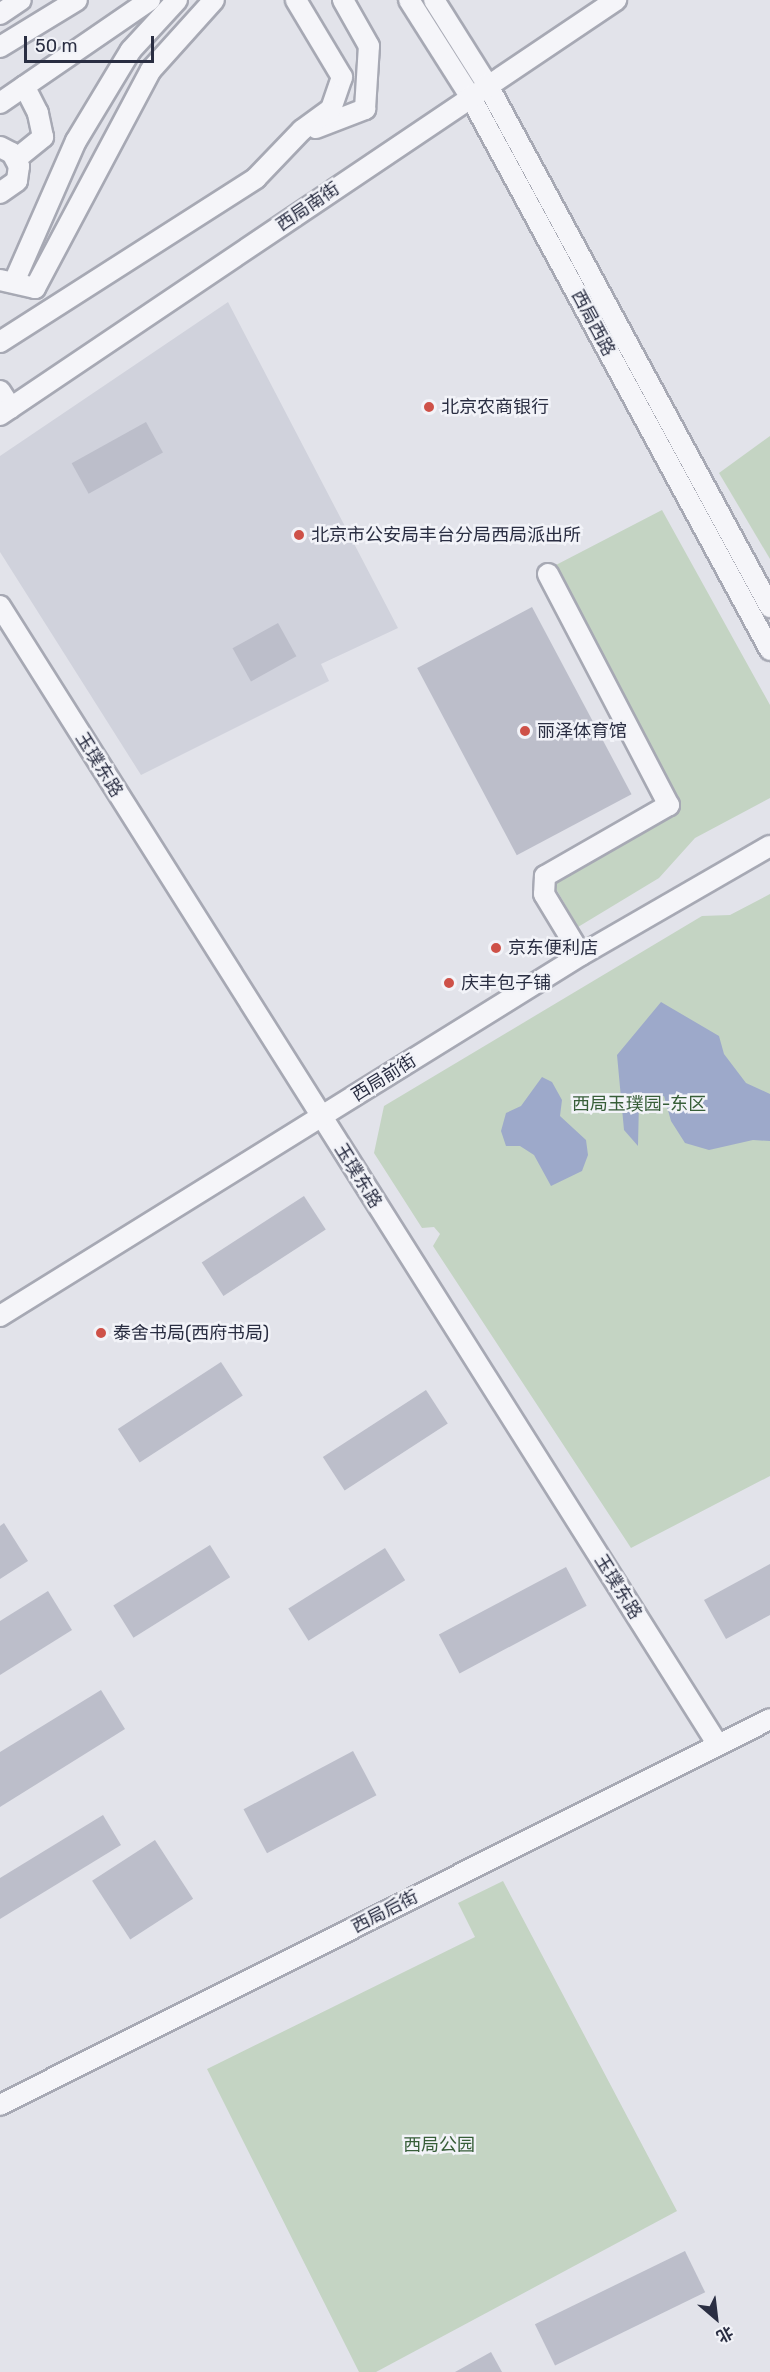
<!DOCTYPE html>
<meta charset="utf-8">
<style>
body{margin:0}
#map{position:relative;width:770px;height:2372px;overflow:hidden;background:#e2e3ea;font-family:Rubik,"Noto Sans SC",sans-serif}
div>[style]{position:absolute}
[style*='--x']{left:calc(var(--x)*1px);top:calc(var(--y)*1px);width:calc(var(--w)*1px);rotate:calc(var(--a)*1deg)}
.built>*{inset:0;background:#d0d2dc}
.green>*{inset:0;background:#c4d4c3}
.water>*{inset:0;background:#9da9ca}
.building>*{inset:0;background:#bcbeca;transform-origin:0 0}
.roads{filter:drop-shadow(2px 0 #a7a9b4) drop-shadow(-2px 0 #a7a9b4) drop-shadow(0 2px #a7a9b4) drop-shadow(0 -2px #a7a9b4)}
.minor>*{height:20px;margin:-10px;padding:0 10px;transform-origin:10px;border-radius:10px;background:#f5f5f9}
.dots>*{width:16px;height:16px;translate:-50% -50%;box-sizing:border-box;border:3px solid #f2f3f8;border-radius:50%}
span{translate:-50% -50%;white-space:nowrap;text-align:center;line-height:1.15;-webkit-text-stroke:5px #f2f3f8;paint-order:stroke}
.street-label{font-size:18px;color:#2a2e42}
.poi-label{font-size:18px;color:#2a2e42}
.left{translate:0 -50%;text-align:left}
.park-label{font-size:18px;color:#375e38}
.north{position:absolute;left:686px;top:2288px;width:60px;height:60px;-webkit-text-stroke:4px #f2f3f8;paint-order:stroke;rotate:152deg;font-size:16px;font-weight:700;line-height:24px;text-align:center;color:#2a2e42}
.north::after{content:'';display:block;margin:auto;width:21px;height:27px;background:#2a2e42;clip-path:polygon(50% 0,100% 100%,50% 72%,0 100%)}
.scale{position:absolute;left:24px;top:36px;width:130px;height:27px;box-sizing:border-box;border:3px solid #2a2e42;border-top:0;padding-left:8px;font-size:18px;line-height:21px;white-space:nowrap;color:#2a2e42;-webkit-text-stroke:4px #f2f3f8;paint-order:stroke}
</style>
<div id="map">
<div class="built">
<i style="clip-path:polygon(228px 302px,398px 628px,321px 664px,329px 681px,141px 775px,0 552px,0 456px)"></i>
</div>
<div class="green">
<i style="clip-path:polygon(770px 436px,770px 559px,719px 473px)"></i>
<i style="clip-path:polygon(662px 510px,770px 705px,770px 798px,695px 838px,659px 878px,578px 927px,555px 887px,555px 878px,678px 808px,554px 566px)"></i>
<i style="clip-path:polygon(770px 894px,770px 1476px,631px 1548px,433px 1246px,440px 1234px,434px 1227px,422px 1228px,374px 1153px,384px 1106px,702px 916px,730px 915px)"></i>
<i style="clip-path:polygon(503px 1881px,677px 2211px,376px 2372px,359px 2372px,207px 2069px,475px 1937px,458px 1903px)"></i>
</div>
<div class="water">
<i style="clip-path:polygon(661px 1002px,719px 1036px,724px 1054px,746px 1083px,770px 1094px,770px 1141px,753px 1140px,709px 1150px,685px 1143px,671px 1121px,664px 1096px,639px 1102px,638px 1146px,624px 1130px,617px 1055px)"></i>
<i style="clip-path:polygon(542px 1077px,552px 1082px,562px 1100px,560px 1116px,586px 1140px,588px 1155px,582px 1171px,551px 1186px,534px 1155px,520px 1146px,506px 1146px,501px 1131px,506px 1113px,521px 1106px)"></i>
</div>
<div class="building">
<i style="left:146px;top:422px;width:35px;height:85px;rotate:61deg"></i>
<i style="left:532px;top:607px;width:212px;height:130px;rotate:62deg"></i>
<i style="left:278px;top:623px;width:38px;height:52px;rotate:61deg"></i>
<i style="left:304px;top:1196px;width:40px;height:122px;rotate:57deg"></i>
<i style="left:221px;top:1362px;width:40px;height:123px;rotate:57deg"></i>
<i style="left:426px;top:1390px;width:40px;height:123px;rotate:57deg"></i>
<i style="clip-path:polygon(4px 1523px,28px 1561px,0 1579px,0 1526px)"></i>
<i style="left:210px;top:1545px;width:38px;height:114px;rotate:58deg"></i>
<i style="left:385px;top:1548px;width:38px;height:114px;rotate:58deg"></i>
<i style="clip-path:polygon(770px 1564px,770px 1615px,726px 1639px,704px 1600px)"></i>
<i style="left:566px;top:1567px;width:44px;height:144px;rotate:62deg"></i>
<i style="clip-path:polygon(48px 1591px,72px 1630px,0 1675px,0 1621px)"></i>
<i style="clip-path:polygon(101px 1690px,125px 1729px,0 1807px,0 1752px)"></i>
<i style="left:353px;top:1751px;width:50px;height:124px;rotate:62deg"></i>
<i style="clip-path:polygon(103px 1815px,121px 1845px,0 1919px,0 1878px)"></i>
<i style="left:155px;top:1840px;width:70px;height:75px;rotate:57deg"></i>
<i style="left:685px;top:2251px;width:46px;height:167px;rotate:64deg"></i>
<i style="clip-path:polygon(491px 2352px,502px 2372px,455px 2372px)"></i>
</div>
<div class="roads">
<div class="minor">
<i style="--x:409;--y:0;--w:114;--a:57.6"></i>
<i style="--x:470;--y:96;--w:630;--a:61.56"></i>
<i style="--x:434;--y:0;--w:99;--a:57.8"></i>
<i style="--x:487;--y:84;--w:595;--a:61.58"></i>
<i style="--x:0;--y:14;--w:25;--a:-34"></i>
<i style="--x:0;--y:47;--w:90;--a:-31.4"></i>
<i style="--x:0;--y:103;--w:182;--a:-34.5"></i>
<i style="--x:316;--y:128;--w:53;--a:-21.2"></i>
<i style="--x:365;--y:109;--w:63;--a:-86.4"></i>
<i style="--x:369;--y:46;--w:53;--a:-119.5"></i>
<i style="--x:0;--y:147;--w:13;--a:27"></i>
<i style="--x:12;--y:153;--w:15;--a:62"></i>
<i style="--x:19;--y:166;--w:15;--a:98"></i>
<i style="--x:17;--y:181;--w:21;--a:145"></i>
<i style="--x:16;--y:159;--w:35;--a:-39"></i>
<i style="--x:43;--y:137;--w:25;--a:-102"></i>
<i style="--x:38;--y:113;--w:30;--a:-117"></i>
<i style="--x:0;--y:280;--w:36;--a:13"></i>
<i style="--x:35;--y:288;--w:247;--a:-62"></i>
<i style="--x:151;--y:70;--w:94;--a:-48"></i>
<i style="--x:14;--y:282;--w:154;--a:-66.3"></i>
<i style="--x:76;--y:141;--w:106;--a:-58.9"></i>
<i style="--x:131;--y:50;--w:68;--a:-47.4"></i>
<i style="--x:0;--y:342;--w:304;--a:-32.6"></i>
<i style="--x:256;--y:178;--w:66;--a:-46.2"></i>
<i style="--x:302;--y:130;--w:36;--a:-36"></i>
<i style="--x:331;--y:109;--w:34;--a:-71"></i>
<i style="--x:342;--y:77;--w:90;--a:-120.9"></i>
<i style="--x:0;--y:391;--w:20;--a:57"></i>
<i style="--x:0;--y:415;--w:743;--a:-33.97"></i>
<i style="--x:548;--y:574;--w:261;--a:62.4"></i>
<i style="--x:669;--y:805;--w:143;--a:150.2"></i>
<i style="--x:545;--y:876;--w:18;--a:93"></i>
<i style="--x:544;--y:894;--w:71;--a:58.8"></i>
<i style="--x:0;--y:606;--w:1346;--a:57.77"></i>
<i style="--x:0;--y:1316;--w:684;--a:-31.85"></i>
<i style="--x:581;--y:955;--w:218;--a:-30"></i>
<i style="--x:0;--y:2105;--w:861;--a:-26.62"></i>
</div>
</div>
<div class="dots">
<i style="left:429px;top:407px;background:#ce5148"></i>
<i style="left:299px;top:535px;background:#ce5148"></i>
<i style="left:525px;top:731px;background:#ce5148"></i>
<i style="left:496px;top:948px;background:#ce5148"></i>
<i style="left:449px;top:983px;background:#ce5148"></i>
<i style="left:101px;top:1333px;background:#ce5148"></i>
</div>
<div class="street-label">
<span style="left:308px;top:207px;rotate:-34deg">西局南街</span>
<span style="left:593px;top:323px;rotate:62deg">西局西路</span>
<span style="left:99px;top:765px;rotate:58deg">玉璞东路</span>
<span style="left:384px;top:1078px;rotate:-32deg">西局前街</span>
<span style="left:358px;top:1176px;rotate:58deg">玉璞东路</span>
<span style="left:618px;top:1587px;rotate:58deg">玉璞东路</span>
<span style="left:385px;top:1912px;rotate:-27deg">西局后街</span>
</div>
<div class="poi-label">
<span class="left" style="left:441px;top:407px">北京农商银行</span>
<span class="left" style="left:311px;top:535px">北京市公安局丰台分局西局派出所</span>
<span class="left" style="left:537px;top:731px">丽泽体育馆</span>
<span class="left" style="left:508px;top:948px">京东便利店</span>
<span class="left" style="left:461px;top:983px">庆丰包子铺</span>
<span class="left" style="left:113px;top:1333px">泰舍书局(西府书局)</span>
</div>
<div class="park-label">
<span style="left:639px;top:1104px">西局玉璞园-东区</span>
<span style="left:439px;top:2145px">西局公园</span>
</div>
<div class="north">北</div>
<div class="scale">50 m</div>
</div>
